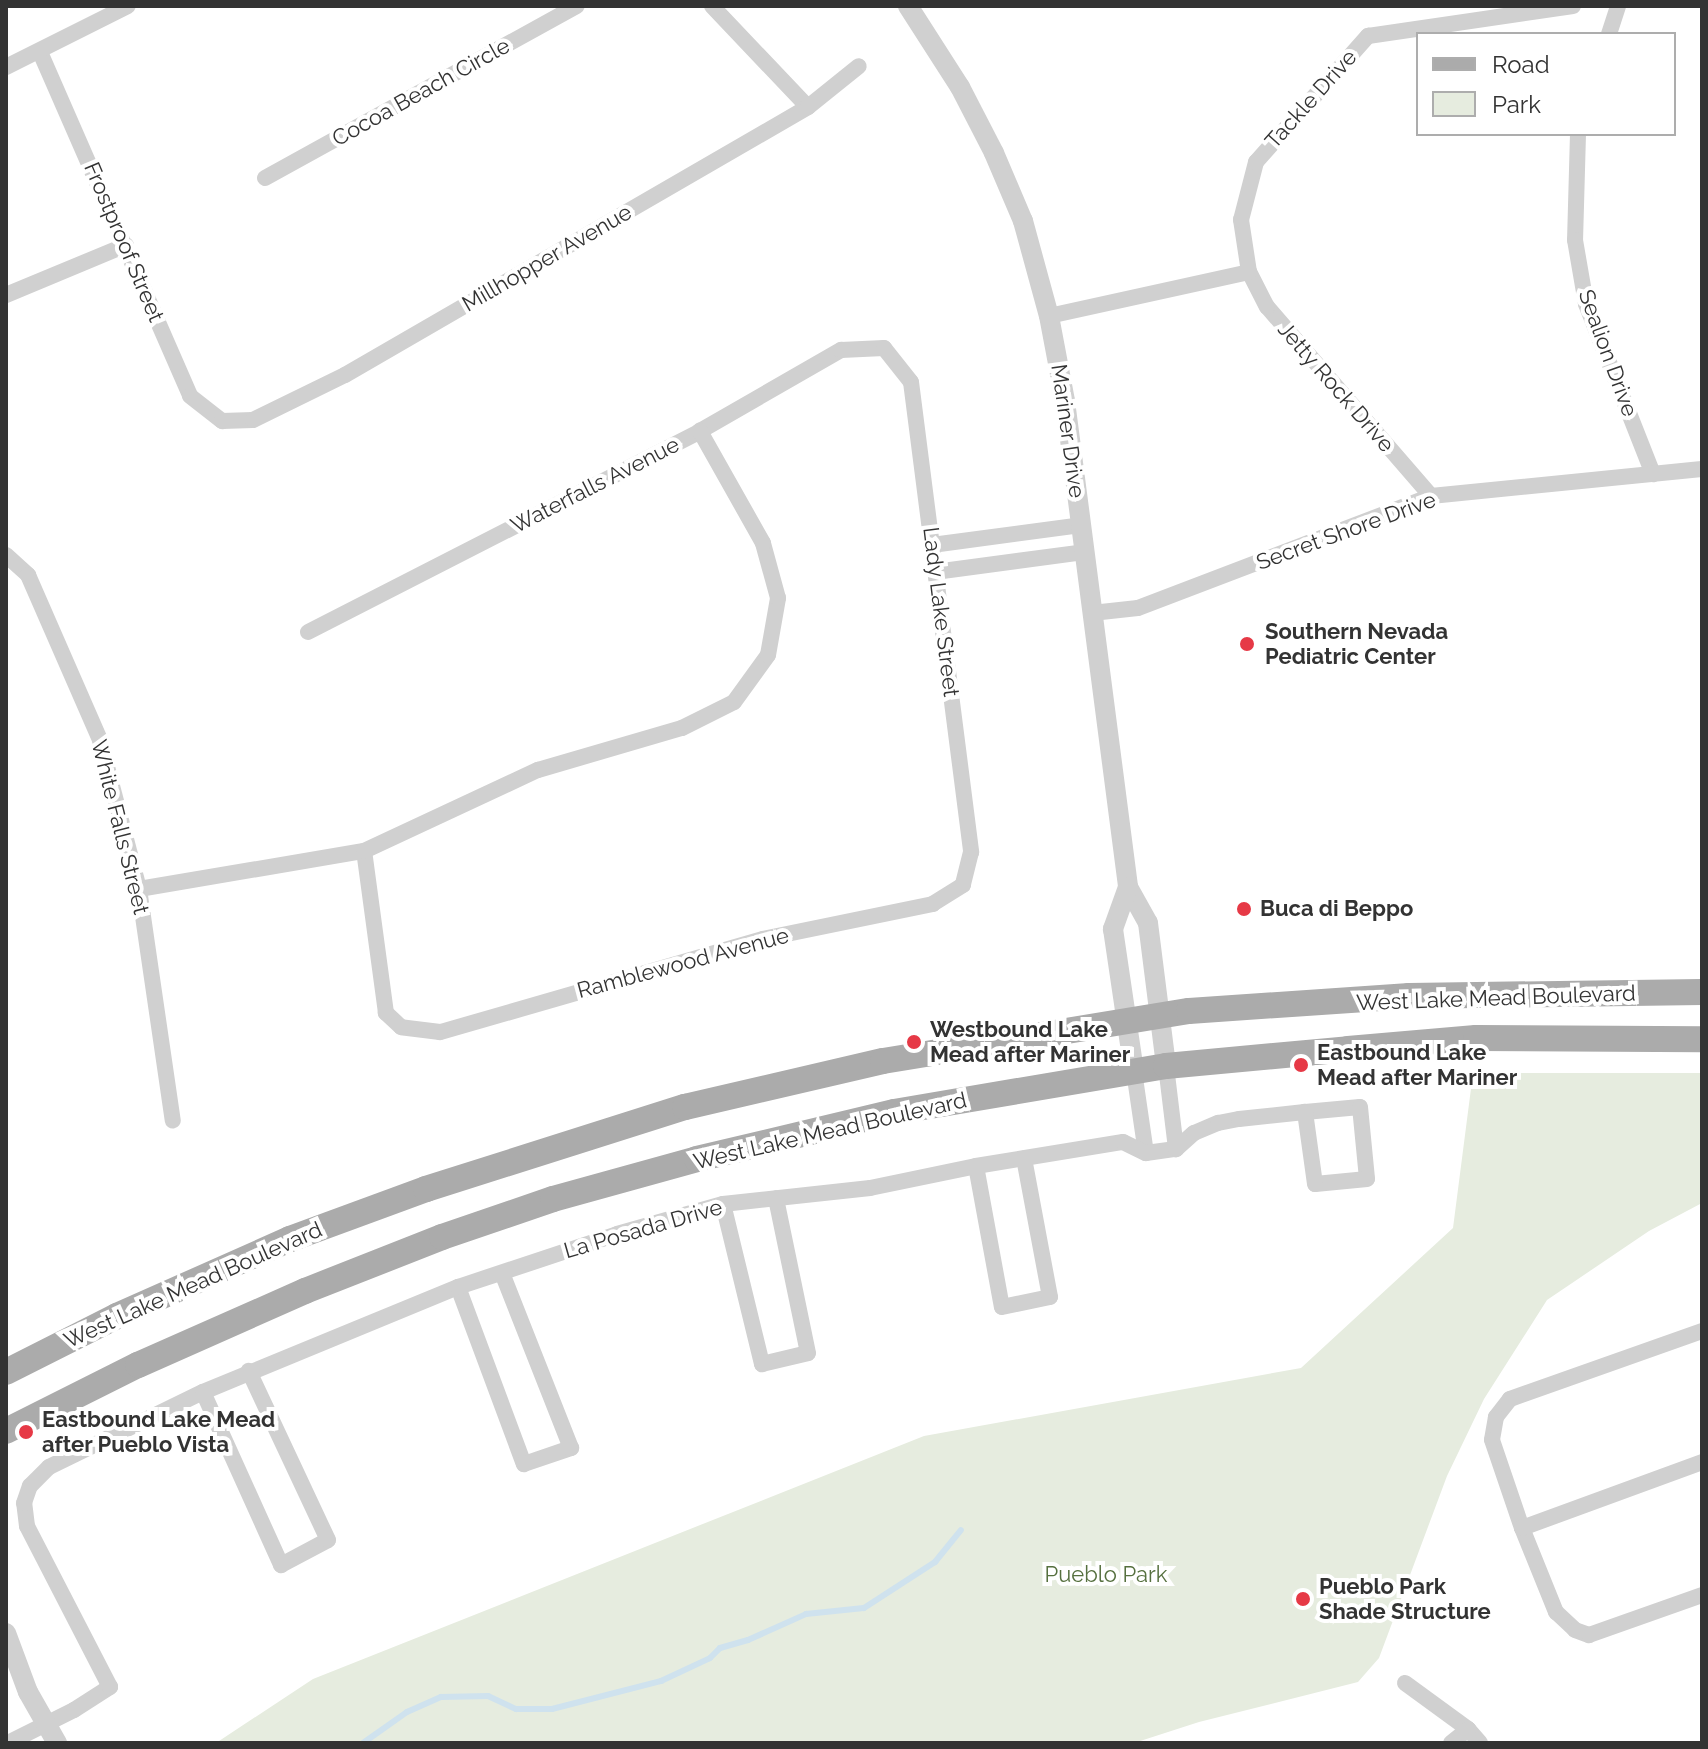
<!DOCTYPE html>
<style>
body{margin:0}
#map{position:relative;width:1708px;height:1749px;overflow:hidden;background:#fff;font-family:Raleway,sans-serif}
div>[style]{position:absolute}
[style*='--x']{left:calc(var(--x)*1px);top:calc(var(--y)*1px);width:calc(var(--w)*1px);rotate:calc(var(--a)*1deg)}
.green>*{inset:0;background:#e6ecdf}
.stream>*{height:6px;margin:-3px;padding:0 3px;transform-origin:3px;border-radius:3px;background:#cfe2ee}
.minor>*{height:16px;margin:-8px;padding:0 8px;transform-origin:8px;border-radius:8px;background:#d0d0d0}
.tertiary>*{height:20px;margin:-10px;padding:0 10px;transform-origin:10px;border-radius:10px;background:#d0d0d0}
.primary>*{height:26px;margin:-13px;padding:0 13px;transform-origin:13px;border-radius:13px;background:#ababab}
.dots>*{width:22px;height:22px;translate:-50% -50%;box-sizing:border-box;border:4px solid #fff;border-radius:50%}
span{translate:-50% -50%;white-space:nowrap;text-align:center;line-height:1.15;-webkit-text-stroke:8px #fff;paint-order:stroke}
.street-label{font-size:22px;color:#333}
.poi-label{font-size:22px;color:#333;font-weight:700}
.left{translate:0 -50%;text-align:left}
.park-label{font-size:22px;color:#56703f}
.frame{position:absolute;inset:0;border:8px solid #333;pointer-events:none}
.legend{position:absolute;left:1416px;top:32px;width:260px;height:104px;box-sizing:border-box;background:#fff;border:2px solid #adadad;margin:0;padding:10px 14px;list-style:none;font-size:24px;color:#333}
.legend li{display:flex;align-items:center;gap:16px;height:40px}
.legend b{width:40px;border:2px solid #adadad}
</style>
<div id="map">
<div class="green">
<i style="clip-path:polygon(1473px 1073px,1702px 1073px,1702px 1203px,1649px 1231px,1547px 1300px,1484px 1399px,1447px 1476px,1379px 1658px,1358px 1682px,1199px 1722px,1134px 1743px,216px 1743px,313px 1679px,924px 1436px,1301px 1368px,1453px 1228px)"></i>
</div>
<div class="stream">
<i style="--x:363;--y:1743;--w:54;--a:-35.2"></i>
<i style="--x:407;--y:1712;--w:37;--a:-24"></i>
<i style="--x:441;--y:1697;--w:47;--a:-1.2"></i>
<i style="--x:488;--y:1696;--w:31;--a:25"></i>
<i style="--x:516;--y:1709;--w:36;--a:0"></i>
<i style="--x:552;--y:1709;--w:113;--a:-14.4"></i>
<i style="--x:661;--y:1681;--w:54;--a:-25.1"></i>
<i style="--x:710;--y:1658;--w:14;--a:-45"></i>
<i style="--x:720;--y:1648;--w:29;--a:-16"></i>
<i style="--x:748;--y:1640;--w:64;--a:-24.1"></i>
<i style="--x:806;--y:1614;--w:58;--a:-5.9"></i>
<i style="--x:864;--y:1608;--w:85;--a:-32.9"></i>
<i style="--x:935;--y:1562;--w:41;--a:-50.9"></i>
</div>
<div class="minor">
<i style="--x:712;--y:6;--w:139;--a:46.5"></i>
<i style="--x:1609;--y:34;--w:29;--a:-72"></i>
<i style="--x:40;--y:52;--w:375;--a:66.4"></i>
<i style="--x:190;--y:396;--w:41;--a:38"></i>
<i style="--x:222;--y:421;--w:31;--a:-2"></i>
<i style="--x:253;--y:420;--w:102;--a:-26.1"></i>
<i style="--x:345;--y:375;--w:535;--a:-30.06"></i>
<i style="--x:808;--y:107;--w:65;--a:-38.8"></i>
<i style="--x:6;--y:67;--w:136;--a:-26.6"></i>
<i style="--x:1578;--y:134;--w:106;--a:91.6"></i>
<i style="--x:1575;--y:240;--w:65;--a:80.2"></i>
<i style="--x:1586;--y:304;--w:183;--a:68.5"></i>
<i style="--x:265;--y:178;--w:356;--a:-28.9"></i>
<i style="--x:6;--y:295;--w:130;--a:-22.6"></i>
<i style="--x:1049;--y:316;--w:205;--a:-12.4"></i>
<i style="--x:1431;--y:496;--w:250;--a:-130.9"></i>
<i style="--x:1267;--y:307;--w:39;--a:-117"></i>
<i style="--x:1249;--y:272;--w:53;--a:-98.7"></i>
<i style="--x:1241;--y:220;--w:60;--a:-75.5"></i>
<i style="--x:1256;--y:162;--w:169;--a:-48.4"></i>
<i style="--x:1368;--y:36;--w:207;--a:-8.3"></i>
<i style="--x:932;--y:545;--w:150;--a:-7.6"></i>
<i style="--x:6;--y:555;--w:30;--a:42"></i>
<i style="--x:28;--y:575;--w:180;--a:66.4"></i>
<i style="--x:100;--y:740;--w:154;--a:75.3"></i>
<i style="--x:139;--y:889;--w:234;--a:81.7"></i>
<i style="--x:935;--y:572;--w:150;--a:-7.6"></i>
<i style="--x:1092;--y:613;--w:46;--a:-6.2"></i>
<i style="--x:1138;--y:608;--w:314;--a:-20.9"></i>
<i style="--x:1431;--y:496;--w:272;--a:-5.7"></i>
<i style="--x:308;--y:632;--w:441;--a:-27.1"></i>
<i style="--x:700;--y:431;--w:163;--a:-29.9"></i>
<i style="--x:841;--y:350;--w:43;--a:-2.7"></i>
<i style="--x:884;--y:348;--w:43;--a:51.5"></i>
<i style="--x:911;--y:382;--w:474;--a:82.7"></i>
<i style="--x:971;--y:852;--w:34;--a:104"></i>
<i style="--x:963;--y:885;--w:36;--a:148"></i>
<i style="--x:933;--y:904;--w:174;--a:168.4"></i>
<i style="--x:763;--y:939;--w:336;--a:163.9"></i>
<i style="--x:440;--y:1032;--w:39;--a:-173"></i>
<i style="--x:401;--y:1027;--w:21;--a:-137"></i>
<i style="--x:386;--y:1013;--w:163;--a:-97.7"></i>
<i style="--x:139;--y:889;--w:228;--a:-9.6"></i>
<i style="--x:364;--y:851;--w:192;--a:-25"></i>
<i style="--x:538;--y:770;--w:150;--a:-16.3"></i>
<i style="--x:682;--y:728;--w:58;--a:-26.6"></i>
<i style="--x:734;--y:702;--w:58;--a:-54.1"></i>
<i style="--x:768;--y:655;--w:58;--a:-80"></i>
<i style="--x:778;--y:598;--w:57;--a:-105.3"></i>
<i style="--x:763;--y:543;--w:129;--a:-119.4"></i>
<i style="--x:1166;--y:1066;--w:84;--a:83.1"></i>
<i style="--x:1134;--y:1071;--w:83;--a:81.7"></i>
<i style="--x:976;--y:1166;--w:143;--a:79.6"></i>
<i style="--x:1002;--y:1307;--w:49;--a:-11.8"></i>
<i style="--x:1050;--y:1297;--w:141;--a:-100.6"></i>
<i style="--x:723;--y:1204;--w:165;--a:76.3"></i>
<i style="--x:762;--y:1364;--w:47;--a:-13.4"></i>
<i style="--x:808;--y:1353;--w:158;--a:-101.7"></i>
<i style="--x:458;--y:1287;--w:189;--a:69.6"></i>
<i style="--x:524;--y:1464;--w:50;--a:-18.8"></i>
<i style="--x:571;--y:1448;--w:188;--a:-111.5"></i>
<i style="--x:1702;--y:1331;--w:204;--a:160.5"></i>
<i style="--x:1510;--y:1399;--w:23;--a:128"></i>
<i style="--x:1496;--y:1417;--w:23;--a:100"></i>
<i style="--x:1492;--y:1440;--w:93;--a:71.2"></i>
<i style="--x:1522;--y:1528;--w:91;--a:68"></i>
<i style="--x:1556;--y:1612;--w:26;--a:43"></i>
<i style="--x:1575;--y:1630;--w:15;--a:20"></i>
<i style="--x:1589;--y:1635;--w:120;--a:-19.5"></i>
<i style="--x:203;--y:1392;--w:190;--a:65.7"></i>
<i style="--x:281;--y:1565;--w:53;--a:-28"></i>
<i style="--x:328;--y:1540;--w:187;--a:-115.1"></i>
<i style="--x:1522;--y:1528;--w:192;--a:-20.1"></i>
<i style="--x:1405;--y:1683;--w:78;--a:36.1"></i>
<i style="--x:1468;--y:1729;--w:18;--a:49"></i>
<i style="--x:8;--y:1743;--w:74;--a:-26.6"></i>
<i style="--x:74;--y:1710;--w:43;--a:-32.6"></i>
<i style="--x:110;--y:1687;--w:181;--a:-117.3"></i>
<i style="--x:27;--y:1526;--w:23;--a:-97"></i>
<i style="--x:24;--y:1503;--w:18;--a:-71"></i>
<i style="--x:30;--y:1486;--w:27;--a:-45"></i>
<i style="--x:49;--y:1467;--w:171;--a:-26"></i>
<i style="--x:203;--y:1392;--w:276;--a:-22.4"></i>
<i style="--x:458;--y:1287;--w:168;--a:-18.4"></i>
<i style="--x:617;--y:1234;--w:110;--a:-15.8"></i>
<i style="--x:723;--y:1204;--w:148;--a:-6.2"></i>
<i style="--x:870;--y:1188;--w:108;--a:-11.7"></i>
<i style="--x:976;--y:1166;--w:149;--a:-9.3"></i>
<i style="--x:1123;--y:1142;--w:25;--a:26"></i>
<i style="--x:1146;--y:1153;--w:30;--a:-8"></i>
<i style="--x:1176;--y:1149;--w:24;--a:-42"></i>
<i style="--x:1194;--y:1133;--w:26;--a:-23"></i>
<i style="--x:1218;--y:1123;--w:21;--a:-11"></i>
<i style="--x:1239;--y:1119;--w:66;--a:-6.1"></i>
<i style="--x:1305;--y:1112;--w:55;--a:-5.2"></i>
<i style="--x:1360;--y:1107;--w:72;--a:84.4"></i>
<i style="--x:1367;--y:1179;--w:52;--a:174.5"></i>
<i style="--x:1315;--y:1184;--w:73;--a:-97.9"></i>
<i style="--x:1451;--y:1743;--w:22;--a:-39"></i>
</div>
<div class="tertiary">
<i style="--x:908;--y:6;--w:96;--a:57.3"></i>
<i style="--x:960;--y:87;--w:74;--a:62.7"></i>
<i style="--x:994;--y:153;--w:74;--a:66.9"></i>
<i style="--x:1023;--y:221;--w:98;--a:74.7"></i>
<i style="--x:1049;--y:316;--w:86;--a:79.3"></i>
<i style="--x:1065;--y:401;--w:490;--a:82.6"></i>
<i style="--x:1128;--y:887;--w:41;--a:60.9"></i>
<i style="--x:1148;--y:923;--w:144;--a:82.8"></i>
<i style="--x:1128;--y:887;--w:45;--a:109.7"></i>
<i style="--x:1113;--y:929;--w:144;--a:81.6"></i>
<i style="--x:6;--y:1633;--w:63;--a:69.6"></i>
<i style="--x:28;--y:1692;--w:59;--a:60.4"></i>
</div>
<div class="primary">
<i style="--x:6;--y:1372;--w:124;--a:-26.8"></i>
<i style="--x:117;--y:1316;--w:189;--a:-24"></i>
<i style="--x:290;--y:1239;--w:145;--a:-20.2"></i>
<i style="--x:426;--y:1189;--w:272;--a:-17.6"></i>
<i style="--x:685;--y:1107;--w:203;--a:-13.1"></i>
<i style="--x:883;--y:1061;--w:310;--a:-9.3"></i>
<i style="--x:1189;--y:1011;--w:221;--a:-3.9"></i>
<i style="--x:1409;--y:996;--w:293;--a:-0.8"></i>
<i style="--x:6;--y:1431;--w:148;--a:-26.6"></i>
<i style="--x:138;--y:1365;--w:183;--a:-23.9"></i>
<i style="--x:305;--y:1291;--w:147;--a:-21.5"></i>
<i style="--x:442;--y:1237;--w:117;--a:-18.9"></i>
<i style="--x:553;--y:1199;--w:149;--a:-15.5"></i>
<i style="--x:697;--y:1159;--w:203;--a:-13.4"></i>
<i style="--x:894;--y:1112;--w:276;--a:-9.6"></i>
<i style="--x:1166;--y:1066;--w:183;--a:-5.3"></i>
<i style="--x:1348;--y:1049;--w:128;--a:-4.9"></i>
<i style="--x:1476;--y:1038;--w:226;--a:0.3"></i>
</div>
<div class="dots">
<i style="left:1247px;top:644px;background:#e63946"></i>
<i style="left:1244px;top:909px;background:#e63946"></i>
<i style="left:914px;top:1042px;background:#e63946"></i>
<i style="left:1301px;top:1065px;background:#e63946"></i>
<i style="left:26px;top:1432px;background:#e63946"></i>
<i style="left:1303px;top:1599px;background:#e63946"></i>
</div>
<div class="street-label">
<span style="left:421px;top:92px;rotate:-29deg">Cocoa Beach Circle</span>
<span style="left:1311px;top:99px;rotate:-48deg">Tackle Drive</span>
<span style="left:124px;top:242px;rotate:67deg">Frostproof Street</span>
<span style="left:547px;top:258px;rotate:-30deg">Millhopper Avenue</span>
<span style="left:1608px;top:353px;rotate:70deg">Sealion Drive</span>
<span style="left:1336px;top:387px;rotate:49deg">Jetty Rock Drive</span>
<span style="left:1068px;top:431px;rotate:82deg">Mariner Drive</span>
<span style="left:595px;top:485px;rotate:-27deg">Waterfalls Avenue</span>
<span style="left:1346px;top:531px;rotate:-20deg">Secret Shore Drive</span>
<span style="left:941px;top:612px;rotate:83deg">Lady Lake Street</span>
<span style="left:120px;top:827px;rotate:76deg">White Falls Street</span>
<span style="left:683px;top:963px;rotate:-15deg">Ramblewood Avenue</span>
<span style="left:1496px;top:998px;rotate:-2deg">West Lake Mead Boulevard</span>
<span style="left:830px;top:1131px;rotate:-13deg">West Lake Mead Boulevard</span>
<span style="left:643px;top:1229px;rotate:-16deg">La Posada Drive</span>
<span style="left:193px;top:1285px;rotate:-24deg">West Lake Mead Boulevard</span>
</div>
<div class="poi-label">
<span class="left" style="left:1265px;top:644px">Southern Nevada<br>Pediatric Center</span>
<span class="left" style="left:1260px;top:909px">Buca di Beppo</span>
<span class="left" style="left:930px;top:1042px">Westbound Lake<br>Mead after Mariner</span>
<span class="left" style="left:1317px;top:1065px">Eastbound Lake<br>Mead after Mariner</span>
<span class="left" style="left:42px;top:1432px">Eastbound Lake Mead<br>after Pueblo Vista</span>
<span class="left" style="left:1319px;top:1599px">Pueblo Park<br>Shade Structure</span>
</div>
<div class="park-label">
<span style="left:1106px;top:1575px">Pueblo Park</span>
</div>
<div class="frame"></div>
<ul class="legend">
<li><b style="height:10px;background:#ababab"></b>Road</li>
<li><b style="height:22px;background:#e6ecdf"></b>Park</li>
</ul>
</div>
